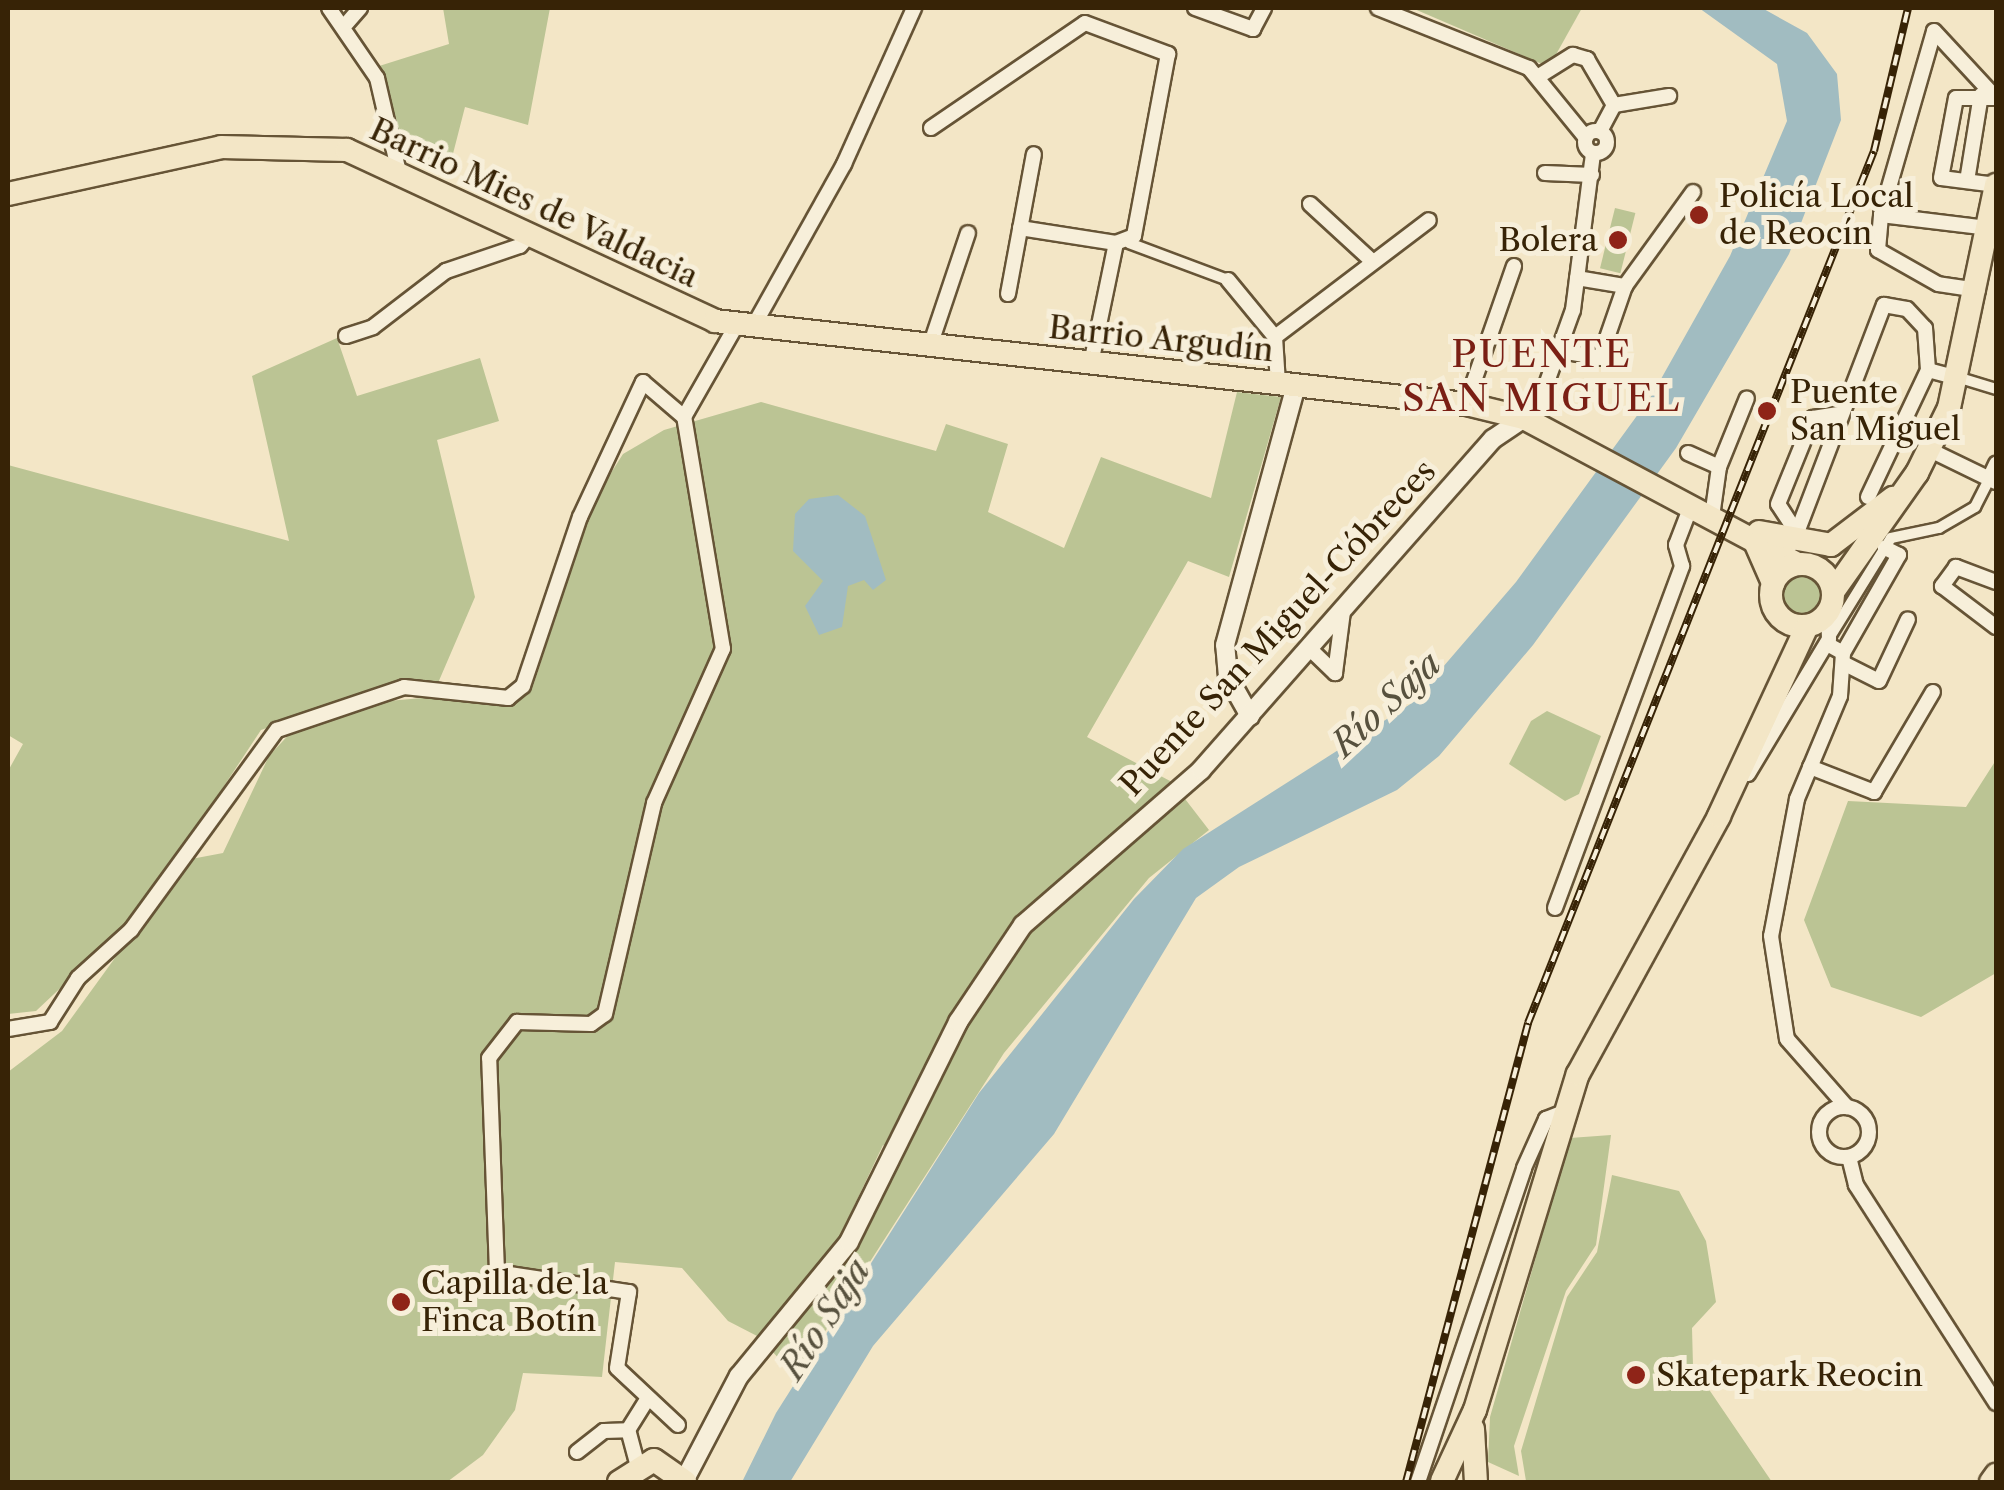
<!DOCTYPE html>
<meta charset="utf-8">
<style>
body{margin:0}
#map{position:relative;width:2004px;height:1490px;overflow:hidden;background:#f3e6c6;font-family:"Libre Caslon Text",serif}
div>[style]{position:absolute}
[style*='--x']{left:calc(var(--x)*1px);top:calc(var(--y)*1px);width:calc(var(--w)*1px);rotate:calc(var(--a)*1deg)}
.green>*{inset:0;background:#bbc494;transform-origin:0 0}
.round{border-radius:50%}
.water>*{inset:0;background:#a1bcc1}
.roads{filter:drop-shadow(2px 0 #665436) drop-shadow(-2px 0 #665436) drop-shadow(0 2px #665436) drop-shadow(0 -2px #665436)}
.pedestrian>*{height:10px;margin:-5px;padding:0 5px;transform-origin:5px;border-radius:5px;background:#f7efda}
.minor>*{height:14px;margin:-7px;padding:0 7px;transform-origin:7px;border-radius:7px;background:#f7efda}
.minor>.ring{margin:-7px;padding:0;box-sizing:content-box;background:none;border:14px solid #f7efda;border-radius:50%}
.tertiary>*{height:18px;margin:-9px;padding:0 9px;transform-origin:9px;border-radius:9px;background:#f7efda}
.primary>*{height:22px;margin:-11px;padding:0 11px;transform-origin:11px;border-radius:11px;background:#f3e6c6}
.trunk>*{height:22px;margin:-11px;padding:0 11px;transform-origin:11px;border-radius:11px;background:#f3e6c6}
.trunk>.ring{margin:-11px;padding:0;box-sizing:content-box;background:none;border:22px solid #f3e6c6;border-radius:50%}
.rail>*{height:8px;margin-top:-4px;transform-origin:0;background:repeating-linear-gradient(90deg,#f7efda 0 11px,#372306 0 22px);box-sizing:border-box;border-block:2px solid #372306}
.dots>*{width:28px;height:28px;translate:-50% -50%;box-sizing:border-box;border:5px solid #f7efda;border-radius:50%}
span{translate:-50% -50%;white-space:nowrap;text-align:center;line-height:1.15;-webkit-text-stroke:10px #f7efda;paint-order:stroke}
.poi-label{font-size:32px;color:#372306}
.left{translate:0 -50%;text-align:left}
.right{translate:-100% -50%;text-align:right}
.street-label{font-size:32px;color:#372306}
.water-label{font-size:35px;color:#57513e;font-style:italic}
.quarter-label{font-size:38px;color:#7a1f14;letter-spacing:2.5px}
.frame{position:absolute;inset:0;border:10px solid #372306;pointer-events:none}
</style>
<div id="map">
<div class="green">
<i style="clip-path:polygon(443px 8px,550px 8px,528px 125px,465px 107px,447px 177px,405px 158px,376px 67px,449px 44px)"></i>
<i style="clip-path:polygon(1412px 8px,1582px 8px,1549px 67px)"></i>
<i style="left:1615px;top:208px;width:21px;height:62px;rotate:14deg"></i>
<i style="clip-path:polygon(337px 338px,357px 396px,480px 358px,499px 421px,437px 440px,475px 597px,438px 683px,401px 679px,261px 730px,140px 913px,36px 1011px,8px 1014px,8px 771px,23px 744px,8px 735px,8px 465px,289px 541px,252px 376px)"></i>
<i style="clip-path:polygon(1237px 392px,1281px 397px,1229px 577px,1188px 561px,1087px 737px,1172px 782px,1209px 830px,1149px 878px,1004px 1053px,796px 1377px,770px 1349px,842px 1268px,872px 1215px,898px 1157px,883px 1145px,837px 1242px,759px 1337px,728px 1321px,682px 1268px,615px 1262px,602px 1377px,523px 1373px,515px 1410px,483px 1455px,447px 1482px,8px 1482px,8px 1072px,62px 1031px,186px 860px,223px 853px,269px 756px,294px 729px,377px 702px,456px 695px,507px 703px,533px 686px,595px 498px,623px 454px,664px 430px,761px 402px,936px 451px,946px 424px,1008px 444px,988px 512px,1064px 548px,1101px 457px,1211px 498px)"></i>
<i class="round" style="left:1780px;top:574px;width:42px;height:42px"></i>
<i style="clip-path:polygon(1547px 711px,1601px 736px,1579px 794px,1565px 801px,1509px 764px,1531px 721px)"></i>
<i style="clip-path:polygon(1996px 760px,1996px 973px,1921px 1017px,1831px 987px,1804px 920px,1848px 801px,1966px 807px)"></i>
<i style="clip-path:polygon(1611px 1135px,1596px 1245px,1566px 1291px,1514px 1446px,1519px 1476px,1488px 1462px,1490px 1417px,1570px 1138px)"></i>
<i style="clip-path:polygon(1612px 1175px,1679px 1191px,1706px 1241px,1716px 1302px,1692px 1328px,1693px 1366px,1772px 1482px,1526px 1481px,1521px 1451px,1567px 1297px,1597px 1252px)"></i>
</div>
<div class="water">
<i style="clip-path:polygon(1699px 8px,1762px 8px,1807px 33px,1837px 74px,1841px 120px,1789px 254px,1676px 448px,1533px 645px,1439px 756px,1397px 790px,1239px 867px,1196px 898px,1054px 1134px,873px 1346px,790px 1482px,742px 1482px,776px 1413px,979px 1093px,1134px 899px,1183px 849px,1412px 703px,1516px 582px,1652px 395px,1730px 256px,1787px 121px,1777px 64px)"></i>
<i style="clip-path:polygon(838px 495px,865px 516px,886px 580px,873px 590px,864px 580px,848px 586px,842px 627px,819px 635px,805px 606px,823px 581px,793px 551px,795px 514px,809px 499px)"></i>
</div>
<div class="roads">
<div class="pedestrian">
<i style="--x:1129;--y:243;--w:106;--a:20.5"></i>
<i style="--x:1960;--y:378;--w:38;--a:17"></i>
<i style="--x:1831;--y:635;--w:114;--a:-58.3"></i>
<i style="--x:1891;--y:538;--w:49;--a:-11.8"></i>
<i style="--x:1939;--y:528;--w:42;--a:-30.3"></i>
<i style="--x:1975;--y:507;--w:31;--a:-63"></i>
</div>
<div class="minor">
<i style="--x:329;--y:8;--w:85;--a:55.6"></i>
<i style="--x:377;--y:78;--w:92;--a:76.9"></i>
<i style="--x:1195;--y:8;--w:62;--a:19.9"></i>
<i style="--x:1253;--y:29;--w:24;--a:-62"></i>
<i style="--x:1378;--y:8;--w:162;--a:21.7"></i>
<i style="--x:1529;--y:68;--w:90;--a:50.8"></i>
<i style="--x:347;--y:23;--w:20;--a:-49"></i>
<i style="--x:1539;--y:76;--w:40;--a:-32"></i>
<i style="--x:1573;--y:55;--w:15;--a:16"></i>
<i style="--x:1587;--y:59;--w:53;--a:59.6"></i>
<i style="--x:1614;--y:105;--w:30;--a:118"></i>
<i style="--x:1614;--y:105;--w:56;--a:-9.3"></i>
<i style="--x:931;--y:128;--w:186;--a:-34.3"></i>
<i style="--x:1085;--y:23;--w:89;--a:20.5"></i>
<i style="--x:1168;--y:54;--w:185;--a:100.6"></i>
<i style="--x:1134;--y:236;--w:19;--a:159"></i>
<i style="--x:1116;--y:243;--w:124;--a:101.7"></i>
<i class="ring" style="left:1585px;top:131px;width:8px;height:8px"></i>
<i style="--x:1545;--y:173;--w:47;--a:2.4"></i>
<i style="--x:1967;--y:181;--w:87;--a:-80.8"></i>
<i style="--x:1996;--y:185;--w:55;--a:-172.7"></i>
<i style="--x:1941;--y:178;--w:81;--a:-79.4"></i>
<i style="--x:1956;--y:98;--w:40;--a:0"></i>
<i style="--x:1310;--y:204;--w:84;--a:42.6"></i>
<i style="--x:1881;--y:215;--w:191;--a:-73.9"></i>
<i style="--x:1934;--y:31;--w:91;--a:47.2"></i>
<i style="--x:1020;--y:228;--w:97;--a:8.9"></i>
<i style="--x:1577;--y:278;--w:49;--a:9.5"></i>
<i style="--x:1228;--y:280;--w:74;--a:50.5"></i>
<i style="--x:1275;--y:337;--w:47;--a:86.3"></i>
<i style="--x:1978;--y:290;--w:40;--a:-171.5"></i>
<i style="--x:1938;--y:284;--w:69;--a:-150.5"></i>
<i style="--x:1878;--y:250;--w:35;--a:-85"></i>
<i style="--x:1881;--y:215;--w:109;--a:6.9"></i>
<i style="--x:1008;--y:294;--w:142;--a:-79.5"></i>
<i style="--x:753;--y:327;--w:187;--a:-60.8"></i>
<i style="--x:844;--y:164;--w:171;--a:-65.8"></i>
<i style="--x:346;--y:336;--w:28;--a:-18"></i>
<i style="--x:373;--y:327;--w:92;--a:-37.5"></i>
<i style="--x:446;--y:271;--w:78;--a:-18.7"></i>
<i style="--x:520;--y:246;--w:16;--a:-50"></i>
<i style="--x:1275;--y:337;--w:193;--a:-37.2"></i>
<i style="--x:930;--y:346;--w:119;--a:-71.4"></i>
<i style="--x:1561;--y:351;--w:40;--a:10"></i>
<i style="--x:1600;--y:358;--w:76;--a:-70.9"></i>
<i style="--x:1625;--y:286;--w:116;--a:-54.1"></i>
<i style="--x:1466;--y:404;--w:146;--a:-70.8"></i>
<i style="--x:1533;--y:421;--w:118;--a:-70.2"></i>
<i style="--x:1573;--y:310;--w:158;--a:-82.7"></i>
<i style="--x:1930;--y:450;--w:73;--a:25.9"></i>
<i style="--x:1688;--y:453;--w:34;--a:24"></i>
<i style="--x:1719;--y:467;--w:50;--a:98"></i>
<i style="--x:1719;--y:467;--w:74;--a:-67.9"></i>
<i style="--x:1989;--y:479;--w:17;--a:-65"></i>
<i style="--x:1868;--y:497;--w:140;--a:-64.7"></i>
<i style="--x:1928;--y:370;--w:31;--a:15"></i>
<i style="--x:1793;--y:527;--w:27;--a:-123"></i>
<i style="--x:1778;--y:504;--w:93;--a:-67.9"></i>
<i style="--x:1813;--y:418;--w:24;--a:-9"></i>
<i style="--x:1793;--y:543;--w:255;--a:-69.1"></i>
<i style="--x:1884;--y:305;--w:23;--a:10"></i>
<i style="--x:1907;--y:309;--w:26;--a:47"></i>
<i style="--x:1925;--y:328;--w:42;--a:85.9"></i>
<i style="--x:1996;--y:582;--w:43;--a:-159.4"></i>
<i style="--x:1956;--y:567;--w:24;--a:126"></i>
<i style="--x:1942;--y:586;--w:68;--a:37.2"></i>
<i style="--x:1827;--y:644;--w:18;--a:29"></i>
<i style="--x:1843;--y:653;--w:43;--a:94"></i>
<i style="--x:1840;--y:696;--w:112;--a:112.7"></i>
<i style="--x:1797;--y:799;--w:139;--a:100.7"></i>
<i style="--x:1771;--y:936;--w:104;--a:81.2"></i>
<i style="--x:1787;--y:1039;--w:91;--a:48.6"></i>
<i style="--x:1310;--y:649;--w:35;--a:44"></i>
<i style="--x:1335;--y:673;--w:63;--a:-82.6"></i>
<i style="--x:1843;--y:653;--w:113;--a:-60.3"></i>
<i style="--x:1899;--y:555;--w:16;--a:-153"></i>
<i style="--x:1843;--y:663;--w:40;--a:26.6"></i>
<i style="--x:1879;--y:681;--w:68;--a:-64.9"></i>
<i style="--x:1810;--y:767;--w:69;--a:21.3"></i>
<i style="--x:1874;--y:792;--w:116;--a:-59.5"></i>
<i style="--x:1748;--y:774;--w:157;--a:-59"></i>
<i style="--x:1829;--y:639;--w:26;--a:-92"></i>
<i style="--x:1555;--y:908;--w:365;--a:-69.6"></i>
<i style="--x:1682;--y:566;--w:22;--a:-106"></i>
<i style="--x:1676;--y:545;--w:40;--a:-69"></i>
<i style="--x:8;--y:1029;--w:43;--a:-9.5"></i>
<i style="--x:50;--y:1022;--w:52;--a:-57.5"></i>
<i style="--x:78;--y:978;--w:72;--a:-42.2"></i>
<i style="--x:131;--y:930;--w:248;--a:-53.9"></i>
<i style="--x:277;--y:730;--w:134;--a:-18.7"></i>
<i style="--x:404;--y:687;--w:105;--a:6"></i>
<i style="--x:508;--y:698;--w:19;--a:-39"></i>
<i style="--x:523;--y:686;--w:178;--a:-71.4"></i>
<i style="--x:580;--y:517;--w:149;--a:-65"></i>
<i style="--x:643;--y:382;--w:54;--a:40.5"></i>
<i class="ring" style="left:1819px;top:1107px;width:36px;height:36px"></i>
<i style="--x:1849;--y:1157;--w:29;--a:76"></i>
<i style="--x:1856;--y:1185;--w:259;--a:57.3"></i>
<i style="--x:678;--y:1425;--w:83;--a:-136.9"></i>
<i style="--x:617;--y:1368;--w:77;--a:-81"></i>
<i style="--x:629;--y:1292;--w:134;--a:-171.4"></i>
<i style="--x:497;--y:1272;--w:214;--a:-92.1"></i>
<i style="--x:489;--y:1058;--w:46;--a:-52.1"></i>
<i style="--x:517;--y:1022;--w:74;--a:1.5"></i>
<i style="--x:591;--y:1024;--w:17;--a:-36"></i>
<i style="--x:605;--y:1014;--w:217;--a:-76.9"></i>
<i style="--x:654;--y:803;--w:169;--a:-65.9"></i>
<i style="--x:723;--y:649;--w:235;--a:-99.5"></i>
<i style="--x:684;--y:417;--w:107;--a:-60.3"></i>
<i style="--x:577;--y:1452;--w:34;--a:-38"></i>
<i style="--x:604;--y:1431;--w:24;--a:-2"></i>
<i style="--x:637;--y:1463;--w:34;--a:-105"></i>
<i style="--x:628;--y:1430;--w:36;--a:-58"></i>
<i style="--x:1418;--y:1482;--w:331;--a:-71.3"></i>
<i style="--x:1524;--y:1168;--w:54;--a:-65.8"></i>
<i style="--x:1546;--y:1119;--w:17;--a:-21"></i>
</div>
<div class="tertiary">
<i style="--x:1250;--y:716;--w:45;--a:-119.4"></i>
<i style="--x:1228;--y:677;--w:32;--a:-95"></i>
<i style="--x:1225;--y:645;--w:269;--a:-74.7"></i>
<i style="--x:684;--y:1481;--w:119;--a:-62.4"></i>
<i style="--x:739;--y:1376;--w:173;--a:-50.6"></i>
<i style="--x:849;--y:1242;--w:246;--a:-63.6"></i>
<i style="--x:958;--y:1022;--w:117;--a:-56.2"></i>
<i style="--x:1023;--y:925;--w:236;--a:-41"></i>
<i style="--x:1201;--y:770;--w:441;--a:-48.6"></i>
<i style="--x:1493;--y:439;--w:37;--a:-34"></i>
</div>
<div class="primary">
<i style="--x:8;--y:194;--w:218;--a:-12.4"></i>
<i style="--x:221;--y:147;--w:126;--a:1.4"></i>
<i style="--x:347;--y:150;--w:406;--a:24.9"></i>
<i style="--x:715;--y:321;--w:756;--a:6.31"></i>
<i style="--x:1466;--y:404;--w:60;--a:13.6"></i>
<i style="--x:1524;--y:418;--w:310;--a:28.1"></i>
<i style="--x:1759;--y:532;--w:73;--a:10.2"></i>
<i style="--x:1831;--y:545;--w:78;--a:-37.2"></i>
<i style="--x:1756;--y:544;--w:43;--a:66.4"></i>
<i style="--x:619;--y:1482;--w:41;--a:-32.2"></i>
<i style="--x:654;--y:1460;--w:38;--a:35"></i>
<i style="--x:1991;--y:1482;--w:9;--a:-54"></i>
</div>
<div class="trunk">
<i class="ring" style="left:1771px;top:564px;width:40px;height:40px"></i>
<i style="--x:1833;--y:592;--w:146;--a:-54.8"></i>
<i style="--x:1917;--y:473;--w:72;--a:-63.8"></i>
<i style="--x:1949;--y:408;--w:228;--a:-78.1"></i>
<i style="--x:1473;--y:1429;--w:53;--a:86.8"></i>
<i style="--x:1442;--y:1481;--w:78;--a:-65.1"></i>
<i style="--x:1475;--y:1410;--w:351;--a:-73"></i>
<i style="--x:1578;--y:1074;--w:294;--a:-61.3"></i>
<i style="--x:1719;--y:816;--w:209;--a:-65.1"></i>
</div>
</div>
<div class="rail">
<i style="--x:1406;--y:1482;--w:475;--a:-75.1"></i>
<i style="--x:1528;--y:1023;--w:938;--a:-68.36"></i>
<i style="--x:1874;--y:151;--w:147;--a:-76.6"></i>
</div>
<div class="dots">
<i style="left:1699px;top:215px;background:#8f2418"></i>
<i style="left:1618px;top:240px;background:#8f2418"></i>
<i style="left:1767px;top:411px;background:#8f2418"></i>
<i style="left:401px;top:1302px;background:#8f2418"></i>
<i style="left:1636px;top:1375px;background:#8f2418"></i>
</div>
<div class="poi-label">
<span class="left" style="left:1719px;top:215px">Policía Local<br>de Reocín</span>
<span class="right" style="left:1598px;top:240px">Bolera</span>
<span class="left" style="left:1790px;top:411px">Puente<br>San Miguel</span>
<span class="left" style="left:421px;top:1302px">Capilla de la<br>Finca Botín</span>
<span class="left" style="left:1656px;top:1375px">Skatepark Reocin</span>
</div>
<div class="street-label">
<span style="left:534px;top:203px;rotate:25deg">Barrio Mies de Valdacia</span>
<span style="left:1161px;top:339px;rotate:6deg">Barrio Argudín</span>
<span style="left:1278px;top:628px;rotate:-47deg">Puente San Miguel-Cóbreces</span>
</div>
<div class="water-label">
<span style="left:1386px;top:704px;rotate:-43deg">Río Saja</span>
<span style="left:825px;top:1319px;rotate:-57deg">Río Saja</span>
</div>
<div class="quarter-label">
<span style="left:1542px;top:376px">PUENTE<br>SAN MIGUEL</span>
</div>
<div class="frame"></div>
</div>
